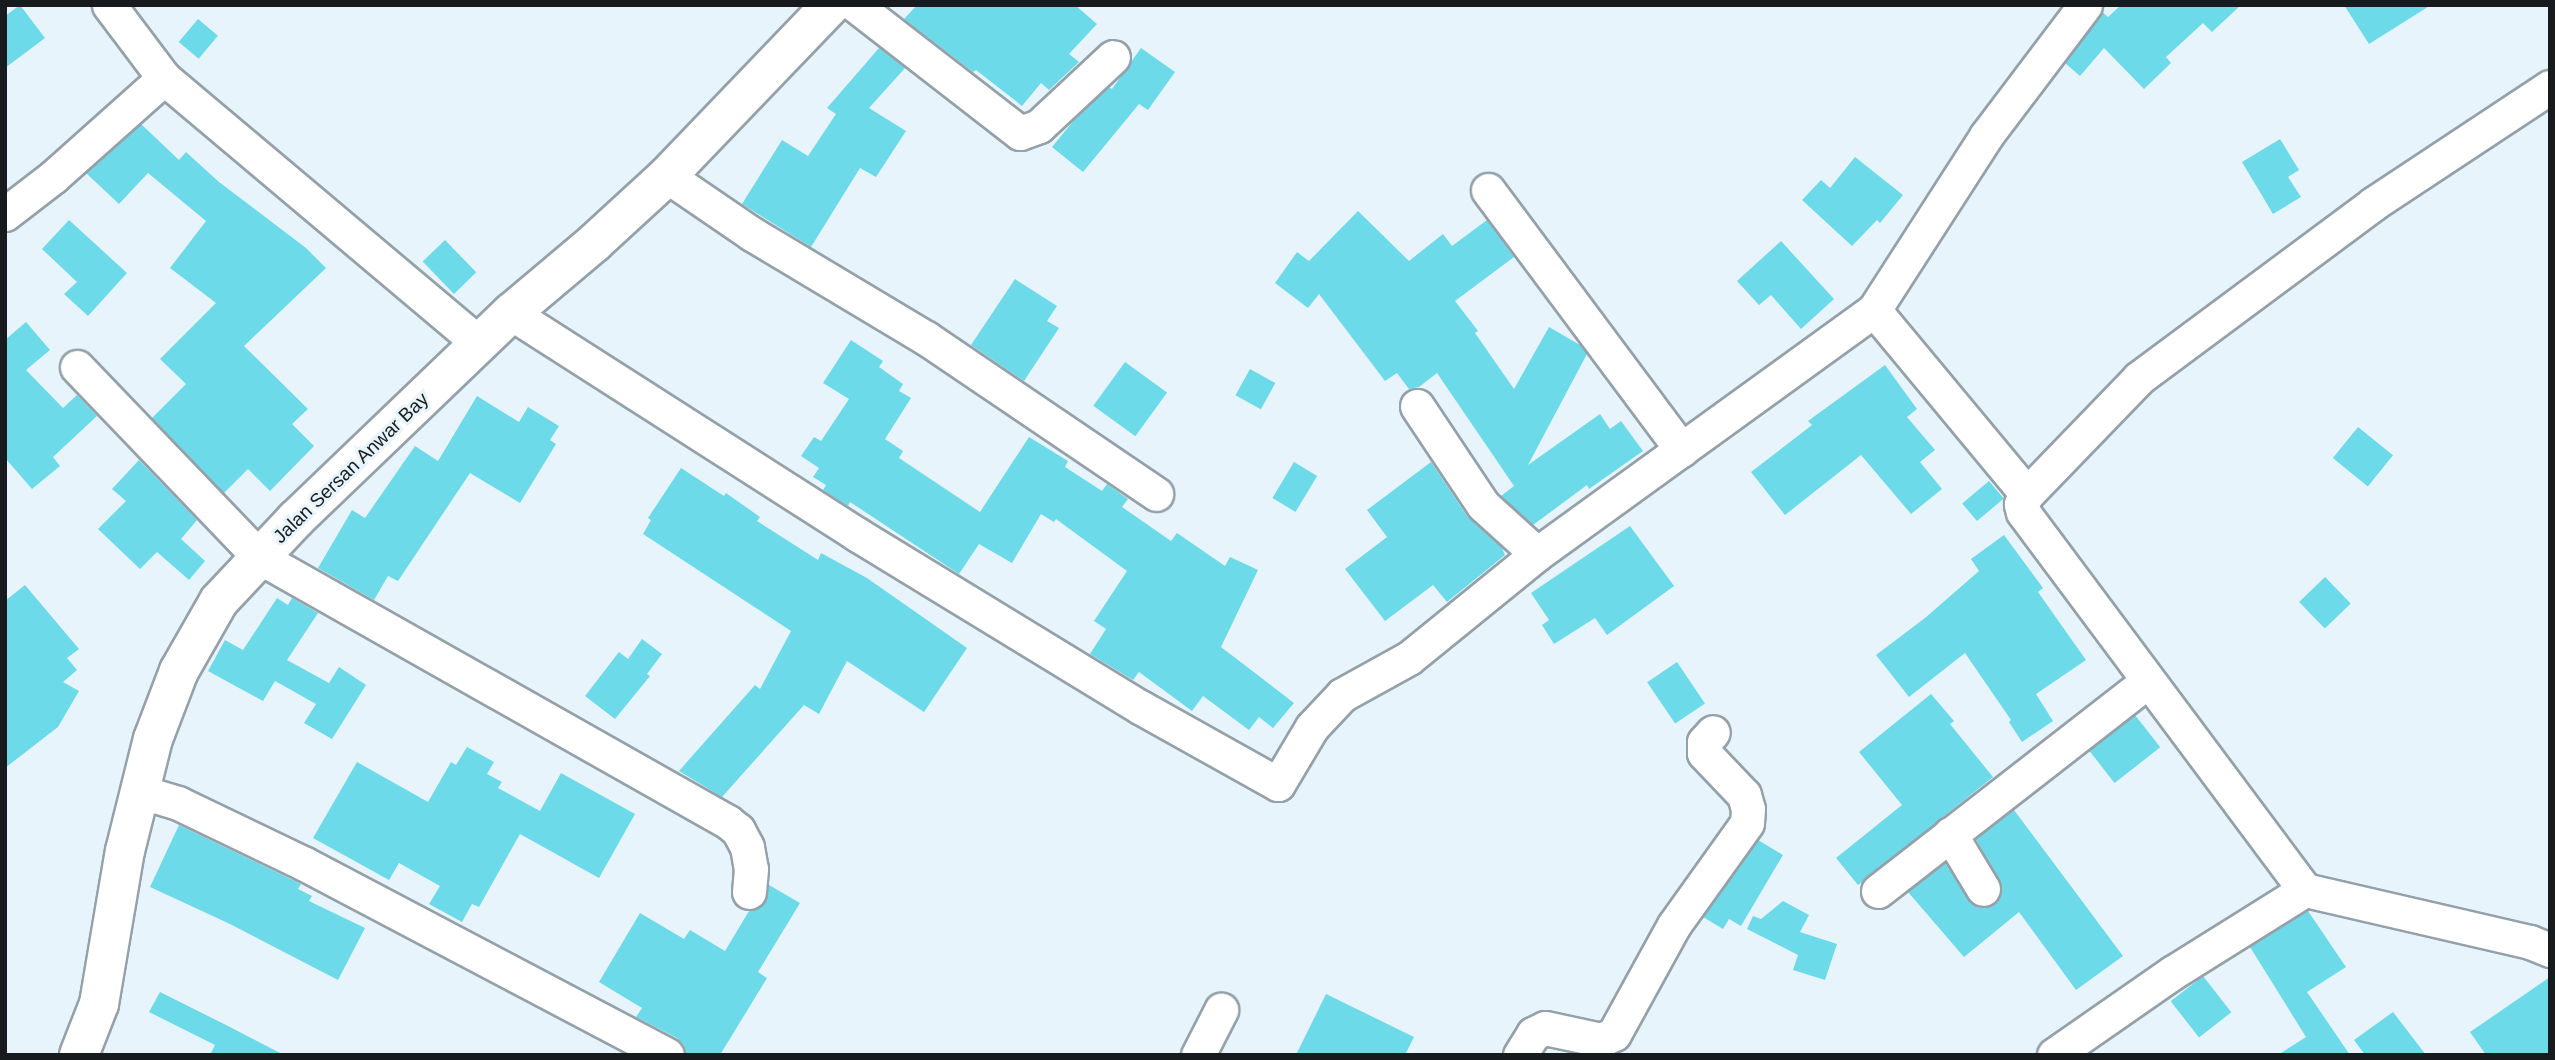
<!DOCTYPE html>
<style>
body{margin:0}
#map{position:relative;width:2555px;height:1060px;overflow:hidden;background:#e7f4fc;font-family:Helvetica,sans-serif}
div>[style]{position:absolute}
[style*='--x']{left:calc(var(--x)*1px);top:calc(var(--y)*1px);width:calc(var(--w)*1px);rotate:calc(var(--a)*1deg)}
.building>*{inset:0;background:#6cdae9;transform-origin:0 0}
.roads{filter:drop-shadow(2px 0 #95a1a9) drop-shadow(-2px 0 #95a1a9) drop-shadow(0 2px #95a1a9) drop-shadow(0 -2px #95a1a9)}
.street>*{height:33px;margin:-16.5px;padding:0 16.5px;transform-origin:16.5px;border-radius:16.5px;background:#fff}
.secondary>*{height:38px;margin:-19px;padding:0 19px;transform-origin:19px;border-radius:19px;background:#fff}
span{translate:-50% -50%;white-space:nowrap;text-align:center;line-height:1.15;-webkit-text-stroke:6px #e7f4fc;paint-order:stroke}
.street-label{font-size:19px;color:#171b1e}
.frame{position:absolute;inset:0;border:7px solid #171b1e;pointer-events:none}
</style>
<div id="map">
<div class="building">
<i style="clip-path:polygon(20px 5px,45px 38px,5px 68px,5px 16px)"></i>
<i style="clip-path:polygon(917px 5px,1075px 5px,1097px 24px,1069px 54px,1079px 62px,1049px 90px,1041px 83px,1022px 106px,976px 70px,973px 72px,904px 19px)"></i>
<i style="clip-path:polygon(2121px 5px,2241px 5px,2212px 32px,2203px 23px,2166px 57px,2171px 63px,2144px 89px,2104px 48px,2080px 76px,2065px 63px,2102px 12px,2108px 17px)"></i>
<i style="clip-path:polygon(2344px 5px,2431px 5px,2369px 44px)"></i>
<i style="left:198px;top:19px;width:26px;height:30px;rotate:40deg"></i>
<i style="clip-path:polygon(879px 48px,905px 68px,869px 108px,906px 131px,876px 177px,860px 168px,811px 247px,742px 204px,782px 140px,808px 156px,836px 114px,827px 108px)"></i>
<i style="clip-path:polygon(1141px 48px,1175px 72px,1148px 110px,1139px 104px,1083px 172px,1052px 147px,1075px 119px,1109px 87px,1112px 89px)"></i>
<i style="clip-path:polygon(141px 124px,179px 160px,186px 152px,219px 182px,306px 248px,326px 268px,244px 346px,308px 409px,292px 424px,314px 446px,270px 491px,248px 469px,224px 493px,152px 418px,186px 384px,160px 359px,216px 303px,170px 268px,206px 221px,148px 173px,119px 204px,86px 173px)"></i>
<i style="clip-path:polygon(2280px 139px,2299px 170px,2288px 177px,2301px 197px,2273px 214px,2242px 162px)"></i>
<i style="clip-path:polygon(1855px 157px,1903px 195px,1880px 223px,1877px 220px,1852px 246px,1802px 200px,1821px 180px,1830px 188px)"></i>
<i style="clip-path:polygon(1358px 211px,1409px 261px,1443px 234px,1452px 246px,1487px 220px,1514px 257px,1455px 301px,1478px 331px,1475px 333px,1514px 389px,1549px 327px,1580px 345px,1587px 354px,1528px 465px,1600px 414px,1610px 429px,1621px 421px,1643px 451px,1589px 489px,1587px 485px,1533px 525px,1501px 496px,1514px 486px,1437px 373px,1419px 387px,1409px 389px,1397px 373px,1385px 381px,1319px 294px,1308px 308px,1275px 283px,1297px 252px,1309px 261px)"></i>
<i style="clip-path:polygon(69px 220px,127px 273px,88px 316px,64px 294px,77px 282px,42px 249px)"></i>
<i style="left:445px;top:240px;width:45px;height:31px;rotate:46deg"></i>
<i style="clip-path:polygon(1781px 241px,1834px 299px,1801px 329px,1771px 295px,1759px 305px,1737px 281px)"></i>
<i style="clip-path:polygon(1015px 279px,1057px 306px,1047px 321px,1059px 328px,1024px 381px,971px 345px)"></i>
<i style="clip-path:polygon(26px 322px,50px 350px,26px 370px,63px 408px,77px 395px,97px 416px,53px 457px,60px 466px,32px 489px,5px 458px,5px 340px)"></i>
<i style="clip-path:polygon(851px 340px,883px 361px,879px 367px,903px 384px,899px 391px,911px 398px,885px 439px,903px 451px,899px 458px,980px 512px,1029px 437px,1068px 461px,1065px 467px,1102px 491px,1107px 484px,1128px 499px,1122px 507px,1171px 541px,1177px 533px,1225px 566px,1230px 557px,1258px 570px,1221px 647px,1294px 703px,1273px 728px,1259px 717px,1249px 730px,1203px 696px,1192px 711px,1139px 672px,1133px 680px,1090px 654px,1106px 629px,1094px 621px,1127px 571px,1056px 519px,1054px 522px,1041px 514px,1012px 563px,979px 544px,959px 574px,850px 502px,848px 506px,823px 490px,826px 485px,813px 477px,819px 468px,801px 456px,814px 437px,821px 441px,849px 399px,823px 383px)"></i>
<i style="left:1125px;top:362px;width:52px;height:54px;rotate:36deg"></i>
<i style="clip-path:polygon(1885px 365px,1917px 409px,1907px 417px,1935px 450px,1920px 462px,1942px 489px,1911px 514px,1861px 455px,1785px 515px,1751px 472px,1812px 425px,1808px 421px)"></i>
<i style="left:1250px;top:369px;width:29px;height:30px;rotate:29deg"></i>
<i style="clip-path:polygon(477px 396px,519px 422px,528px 407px,559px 426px,550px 440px,556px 444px,520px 503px,470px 473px,398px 581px,388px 576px,374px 600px,318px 568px,352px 510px,365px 518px,415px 446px,438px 461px)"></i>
<i style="left:2358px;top:427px;width:45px;height:40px;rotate:39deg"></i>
<i style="clip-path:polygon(139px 460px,197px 520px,181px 539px,205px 561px,189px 580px,157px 552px,140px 569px,98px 529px,126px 501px,112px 489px)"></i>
<i style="left:1294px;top:462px;width:27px;height:42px;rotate:31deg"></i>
<i style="clip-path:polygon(1431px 462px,1467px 516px,1502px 548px,1505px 555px,1447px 602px,1433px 585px,1385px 621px,1345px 569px,1387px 537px,1367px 510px)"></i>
<i style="clip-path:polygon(681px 468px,724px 496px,726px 493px,760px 517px,757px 521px,818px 560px,821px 553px,867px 578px,967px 648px,924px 712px,847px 661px,819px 714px,804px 705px,722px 797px,679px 771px,755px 685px,760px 689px,791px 631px,643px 534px,651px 520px,648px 518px)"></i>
<i style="left:1989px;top:481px;width:23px;height:35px;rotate:50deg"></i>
<i style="clip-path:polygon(1630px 526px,1674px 586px,1607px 635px,1595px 618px,1554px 644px,1542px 625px,1549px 620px,1531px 593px)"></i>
<i style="clip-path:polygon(2004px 535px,2043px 588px,2038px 592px,2086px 660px,2036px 694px,2053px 721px,2022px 742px,2009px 722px,2011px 720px,1965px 653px,1909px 697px,1876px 655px,1925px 618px,1979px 571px,1971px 559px)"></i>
<i style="left:2325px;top:577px;width:37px;height:36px;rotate:46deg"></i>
<i style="clip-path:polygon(25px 585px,79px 649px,67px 658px,77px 670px,63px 682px,79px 691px,58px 727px,5px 768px,5px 601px)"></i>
<i style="clip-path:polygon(277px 598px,288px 605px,292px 598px,318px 613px,287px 660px,329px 683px,339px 667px,366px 685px,332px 739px,304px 723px,316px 704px,275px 681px,263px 701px,208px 671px,225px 640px,243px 650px)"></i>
<i style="clip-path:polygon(642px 639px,662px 654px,647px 674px,650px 676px,615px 719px,585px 696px,619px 652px,628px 659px)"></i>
<i style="left:1677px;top:662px;width:50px;height:36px;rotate:56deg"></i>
<i style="clip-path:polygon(1931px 694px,1954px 721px,1950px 724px,1993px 777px,1858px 885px,1836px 858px,1902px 805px,1859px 752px)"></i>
<i style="left:2135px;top:715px;width:41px;height:58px;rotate:52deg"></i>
<i style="clip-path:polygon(467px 747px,494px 762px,487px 774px,502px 782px,498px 788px,540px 811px,561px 773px,635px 814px,599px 878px,520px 834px,479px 907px,472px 904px,462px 922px,429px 904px,440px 886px,399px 863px,389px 880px,313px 838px,357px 762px,428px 802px,451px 762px,456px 765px)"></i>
<i style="clip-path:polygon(2014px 810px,2123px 956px,2076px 990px,2019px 912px,1964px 957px,1908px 892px,1945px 863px,1973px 905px,1984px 908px,1993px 905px,2000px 898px,2002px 888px,1976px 839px)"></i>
<i style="clip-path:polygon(179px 825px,301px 884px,298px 889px,312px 896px,309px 901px,365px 928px,338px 980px,230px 924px,150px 887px)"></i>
<i style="clip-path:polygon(1758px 840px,1783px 855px,1741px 926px,1729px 919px,1723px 929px,1703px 917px)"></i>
<i style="clip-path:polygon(769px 885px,800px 903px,758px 972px,767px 978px,720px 1055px,686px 1055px,684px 1045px,677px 1038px,636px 1017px,642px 1008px,599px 982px,640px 913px,684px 939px,690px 930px,725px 951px,749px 911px,765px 902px)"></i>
<i style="clip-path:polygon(1783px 901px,1809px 915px,1800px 932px,1837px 944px,1825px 980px,1793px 970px,1798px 955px,1747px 929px,1753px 916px,1761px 919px)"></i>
<i style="clip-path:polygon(2308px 911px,2346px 967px,2307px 992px,2350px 1055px,2278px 1055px,2306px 1037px,2250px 947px)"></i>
<i style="left:2203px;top:976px;width:46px;height:41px;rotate:52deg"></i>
<i style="clip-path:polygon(2550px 977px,2550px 1055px,2486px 1055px,2470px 1032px)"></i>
<i style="clip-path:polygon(160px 992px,226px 1025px,284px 1055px,210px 1055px,215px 1045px,149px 1012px)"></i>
<i style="clip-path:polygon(1326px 994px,1414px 1037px,1405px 1055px,1296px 1055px)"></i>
<i style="clip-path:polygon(2393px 1012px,2426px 1055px,2365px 1055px,2354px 1040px)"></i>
</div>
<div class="roads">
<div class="street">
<i style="--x:109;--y:5;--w:91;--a:53"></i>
<i style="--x:164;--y:78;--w:413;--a:40.1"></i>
<i style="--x:855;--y:5;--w:209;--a:37.8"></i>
<i style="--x:1020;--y:133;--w:20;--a:-20"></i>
<i style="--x:1039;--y:126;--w:101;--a:-43"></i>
<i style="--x:667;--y:176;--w:103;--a:34.3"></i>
<i style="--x:752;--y:234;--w:203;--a:30.9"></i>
<i style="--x:926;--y:338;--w:278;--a:34.1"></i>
<i style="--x:1488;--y:190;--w:324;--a:53.3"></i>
<i style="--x:5;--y:214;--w:61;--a:-37.6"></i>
<i style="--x:53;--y:177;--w:149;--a:-41.7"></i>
<i style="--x:1874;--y:310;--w:239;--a:50.3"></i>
<i style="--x:2027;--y:494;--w:161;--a:-46"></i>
<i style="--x:2139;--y:378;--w:292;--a:-36.6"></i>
<i style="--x:2373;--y:204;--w:212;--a:-33.5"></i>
<i style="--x:511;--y:313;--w:412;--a:32.6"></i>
<i style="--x:858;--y:535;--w:330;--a:31.4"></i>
<i style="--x:1140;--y:707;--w:158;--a:29.2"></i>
<i style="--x:1278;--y:784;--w:66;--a:-59.2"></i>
<i style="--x:1312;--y:727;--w:44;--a:-46.8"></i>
<i style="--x:1342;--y:695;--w:77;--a:-28.9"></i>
<i style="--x:1409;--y:658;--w:165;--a:-39.1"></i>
<i style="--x:1537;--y:554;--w:416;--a:-35.9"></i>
<i style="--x:1874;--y:310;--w:207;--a:-57.2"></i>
<i style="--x:1986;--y:136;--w:164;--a:-52.9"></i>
<i style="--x:77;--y:367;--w:263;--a:46.2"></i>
<i style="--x:259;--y:557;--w:539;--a:29.47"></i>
<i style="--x:728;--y:822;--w:13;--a:39"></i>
<i style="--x:738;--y:830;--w:19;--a:62"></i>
<i style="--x:747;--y:847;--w:22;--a:80"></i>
<i style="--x:751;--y:869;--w:23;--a:95"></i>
<i style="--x:1417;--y:406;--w:119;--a:56.3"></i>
<i style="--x:1483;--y:505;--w:73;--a:42.2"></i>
<i style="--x:2027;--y:494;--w:12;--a:121"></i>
<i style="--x:2021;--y:504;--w:8;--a:76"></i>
<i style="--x:2023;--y:512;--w:472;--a:53.3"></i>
<i style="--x:138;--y:791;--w:42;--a:16.7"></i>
<i style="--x:178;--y:803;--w:141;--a:25.7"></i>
<i style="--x:305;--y:864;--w:409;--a:27.8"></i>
<i style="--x:1950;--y:834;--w:64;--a:59"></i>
<i style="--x:1878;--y:891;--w:342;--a:-37.9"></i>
<i style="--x:1198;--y:1055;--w:51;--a:-62.9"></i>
<i style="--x:1520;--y:1055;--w:25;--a:-58"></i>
<i style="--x:1533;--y:1034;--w:13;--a:-27"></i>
<i style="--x:1545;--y:1028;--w:57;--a:12.1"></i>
<i style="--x:1601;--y:1040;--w:14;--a:-25"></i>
<i style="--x:1614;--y:1034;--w:124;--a:-61.2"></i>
<i style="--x:1674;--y:925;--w:125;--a:-54.4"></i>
<i style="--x:1747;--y:823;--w:14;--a:-86"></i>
<i style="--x:1748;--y:809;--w:15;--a:-106"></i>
<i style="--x:1744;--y:795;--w:58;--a:-133.6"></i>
<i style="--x:1704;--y:753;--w:11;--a:-90"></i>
<i style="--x:1704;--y:742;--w:13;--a:-48"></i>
<i style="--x:2054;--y:1055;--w:144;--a:-34.8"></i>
<i style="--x:2172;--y:973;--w:157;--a:-32"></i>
<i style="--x:2305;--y:890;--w:231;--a:13"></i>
<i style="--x:2530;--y:942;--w:22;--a:22"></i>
</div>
<div class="secondary">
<i style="--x:79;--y:1055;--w:55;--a:-68.6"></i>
<i style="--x:99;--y:1004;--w:155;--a:-80.4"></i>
<i style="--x:125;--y:851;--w:115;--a:-76"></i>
<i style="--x:153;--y:739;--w:73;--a:-69.1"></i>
<i style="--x:179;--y:671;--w:81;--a:-60.3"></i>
<i style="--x:219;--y:601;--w:112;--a:-46.8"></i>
<i style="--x:296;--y:519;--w:298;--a:-43.8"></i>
<i style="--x:511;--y:313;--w:109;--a:-40.1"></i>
<i style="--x:594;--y:243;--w:99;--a:-42.5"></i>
<i style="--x:667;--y:176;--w:237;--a:-46.2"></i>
</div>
</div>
<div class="street-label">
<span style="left:351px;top:468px;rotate:-44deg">Jalan Sersan Anwar Bay</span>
</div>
<div class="frame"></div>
</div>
